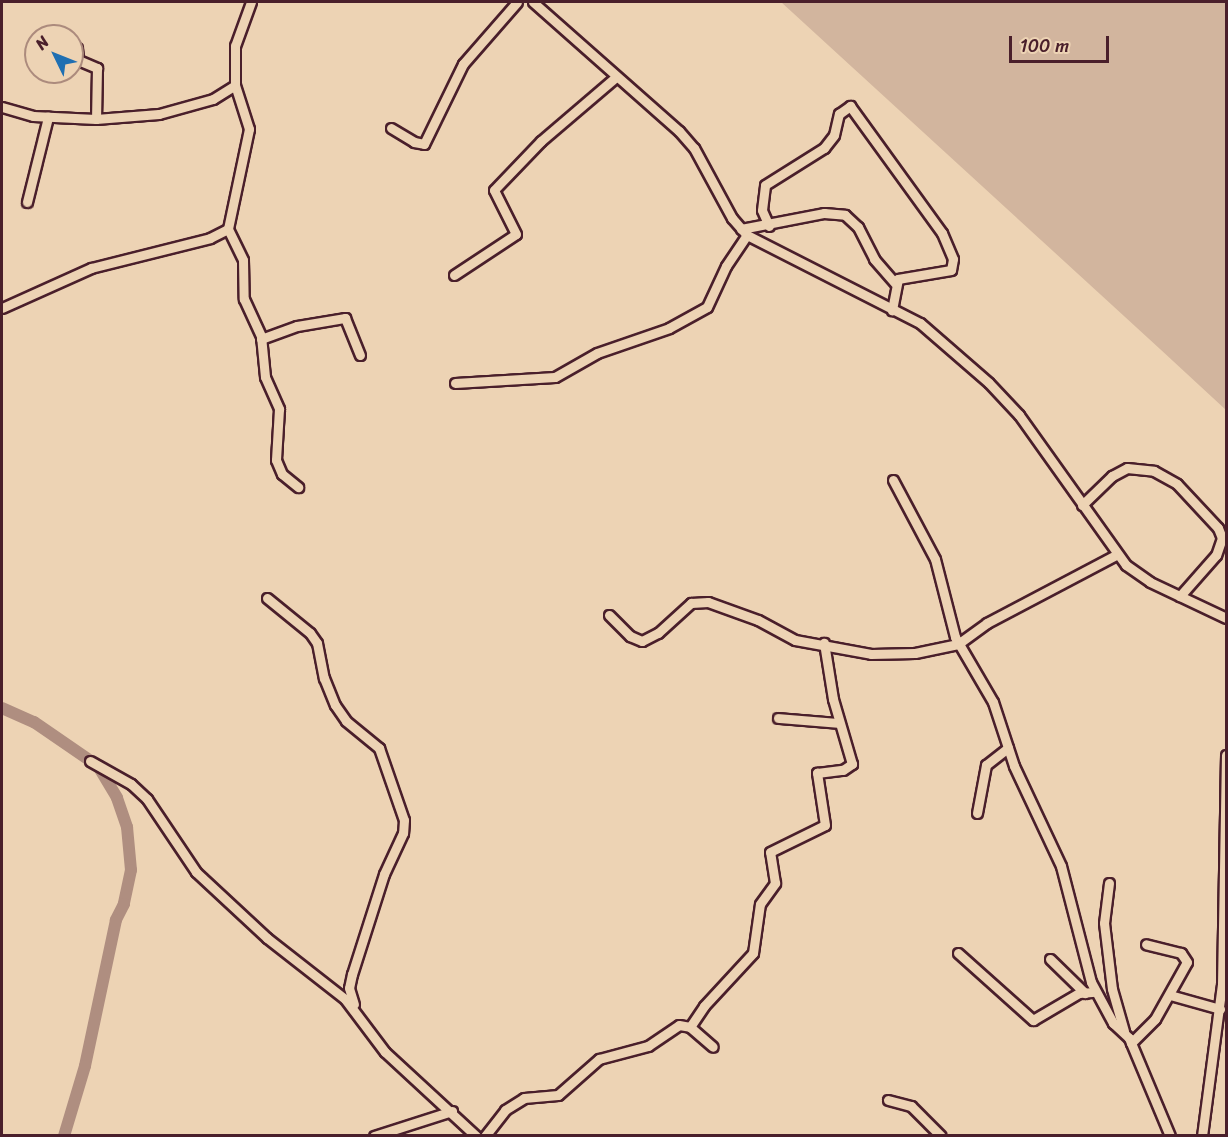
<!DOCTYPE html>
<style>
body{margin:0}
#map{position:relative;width:1228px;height:1137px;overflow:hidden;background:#edd3b4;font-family:Sriracha,sans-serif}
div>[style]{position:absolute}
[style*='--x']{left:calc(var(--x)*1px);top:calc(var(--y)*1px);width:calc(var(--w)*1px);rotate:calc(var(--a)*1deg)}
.green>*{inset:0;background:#d2b59e}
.river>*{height:12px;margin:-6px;padding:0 6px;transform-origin:6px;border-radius:6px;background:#af8e80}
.roads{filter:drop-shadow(2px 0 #4a1f2b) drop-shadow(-2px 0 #4a1f2b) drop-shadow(0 2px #4a1f2b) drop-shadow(0 -2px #4a1f2b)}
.minor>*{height:9px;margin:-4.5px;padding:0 4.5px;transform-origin:4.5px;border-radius:4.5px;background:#edd3b4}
span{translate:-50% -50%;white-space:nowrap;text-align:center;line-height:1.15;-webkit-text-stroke:4.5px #edd3b4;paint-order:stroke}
.frame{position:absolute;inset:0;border:3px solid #4a1f2b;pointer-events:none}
.north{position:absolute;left:24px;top:24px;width:60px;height:60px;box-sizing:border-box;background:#edd3b4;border:2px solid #ac8b7d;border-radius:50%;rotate:313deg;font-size:16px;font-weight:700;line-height:24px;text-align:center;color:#4a1f2b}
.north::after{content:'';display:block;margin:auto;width:21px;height:27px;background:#1f6fb2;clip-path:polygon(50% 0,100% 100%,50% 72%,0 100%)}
.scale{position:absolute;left:1009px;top:36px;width:100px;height:27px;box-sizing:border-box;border:3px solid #4a1f2b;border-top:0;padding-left:8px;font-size:18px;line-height:21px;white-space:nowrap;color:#4a1f2b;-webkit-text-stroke:4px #edd3b4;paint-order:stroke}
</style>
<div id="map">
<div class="green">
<i style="clip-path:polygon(781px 2px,1226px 2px,1226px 410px,1160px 349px)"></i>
</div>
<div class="river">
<i style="--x:2;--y:708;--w:35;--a:24"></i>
<i style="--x:34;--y:722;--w:78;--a:34.5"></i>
<i style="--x:98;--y:766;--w:37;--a:59"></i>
<i style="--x:117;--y:798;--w:31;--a:71"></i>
<i style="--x:127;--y:827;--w:43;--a:84.7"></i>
<i style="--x:131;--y:870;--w:35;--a:102"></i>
<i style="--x:124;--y:904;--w:18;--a:117"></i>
<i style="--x:116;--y:920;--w:149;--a:102"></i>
<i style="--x:85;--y:1066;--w:73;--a:106.7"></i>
</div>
<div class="roads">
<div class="minor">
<i style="--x:533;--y:2;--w:195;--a:41.5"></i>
<i style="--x:679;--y:131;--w:23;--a:49"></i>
<i style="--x:694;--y:148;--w:80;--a:61.5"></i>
<i style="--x:732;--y:218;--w:23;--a:49"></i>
<i style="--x:747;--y:235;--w:194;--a:27"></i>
<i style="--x:920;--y:323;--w:91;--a:41"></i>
<i style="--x:989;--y:383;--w:44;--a:46.8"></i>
<i style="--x:1019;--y:415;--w:184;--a:54.5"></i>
<i style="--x:1126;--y:565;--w:29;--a:35"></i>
<i style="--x:1150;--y:582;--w:84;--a:25.3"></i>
<i style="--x:77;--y:48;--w:12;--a:85"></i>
<i style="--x:78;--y:60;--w:21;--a:23"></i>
<i style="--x:97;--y:68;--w:51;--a:91.1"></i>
<i style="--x:235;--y:85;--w:46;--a:72.3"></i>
<i style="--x:249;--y:129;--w:102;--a:101.9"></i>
<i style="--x:228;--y:229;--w:34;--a:64"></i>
<i style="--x:243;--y:260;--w:39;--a:89"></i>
<i style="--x:244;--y:299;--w:41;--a:65.3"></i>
<i style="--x:261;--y:336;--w:41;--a:84.4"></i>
<i style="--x:265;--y:377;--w:35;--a:66"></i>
<i style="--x:279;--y:409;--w:51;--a:93.4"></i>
<i style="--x:276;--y:460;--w:15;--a:67"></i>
<i style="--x:282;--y:474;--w:21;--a:39"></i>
<i style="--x:2;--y:107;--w:32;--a:16"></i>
<i style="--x:33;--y:116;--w:63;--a:2.7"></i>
<i style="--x:96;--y:119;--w:63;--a:-4.5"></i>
<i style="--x:159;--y:114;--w:56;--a:-15.5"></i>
<i style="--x:213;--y:99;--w:26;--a:-32"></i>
<i style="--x:235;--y:85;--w:39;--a:-90"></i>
<i style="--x:235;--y:46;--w:47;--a:-70"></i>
<i style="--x:391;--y:128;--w:27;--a:31"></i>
<i style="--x:414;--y:142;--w:10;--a:11"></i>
<i style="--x:424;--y:144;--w:89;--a:-64"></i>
<i style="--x:463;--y:64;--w:82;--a:-48.9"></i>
<i style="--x:27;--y:202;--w:88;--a:-76.1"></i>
<i style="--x:769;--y:226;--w:17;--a:-114"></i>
<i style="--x:762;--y:210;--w:25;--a:-83"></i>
<i style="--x:765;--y:185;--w:70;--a:-32.1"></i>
<i style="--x:824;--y:148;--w:16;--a:-52"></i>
<i style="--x:834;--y:135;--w:22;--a:-77"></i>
<i style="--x:839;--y:114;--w:14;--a:-36"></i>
<i style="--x:850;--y:106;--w:157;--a:54.1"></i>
<i style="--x:942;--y:233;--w:28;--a:67"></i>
<i style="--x:953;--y:259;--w:11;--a:100"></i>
<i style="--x:951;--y:270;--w:54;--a:170.4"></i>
<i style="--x:898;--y:279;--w:32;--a:101"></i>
<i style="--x:741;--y:229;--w:85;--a:-10.9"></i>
<i style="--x:824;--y:213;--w:21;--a:5"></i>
<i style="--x:845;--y:215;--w:18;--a:43"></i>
<i style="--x:858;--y:227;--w:36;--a:63"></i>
<i style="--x:874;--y:259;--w:32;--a:49"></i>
<i style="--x:454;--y:275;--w:74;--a:-33.5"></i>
<i style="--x:516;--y:234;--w:49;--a:-116.6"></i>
<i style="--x:494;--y:190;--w:68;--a:-46.2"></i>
<i style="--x:541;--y:141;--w:99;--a:-40.5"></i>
<i style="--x:2;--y:308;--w:98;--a:-24.2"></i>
<i style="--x:91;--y:268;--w:123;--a:-14.1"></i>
<i style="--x:210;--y:238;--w:20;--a:-27"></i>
<i style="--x:261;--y:339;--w:38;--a:-20"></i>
<i style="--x:297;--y:326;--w:49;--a:-9.5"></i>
<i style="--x:345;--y:318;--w:40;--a:68"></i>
<i style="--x:455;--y:383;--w:100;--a:-3.4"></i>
<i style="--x:555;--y:377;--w:48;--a:-29.7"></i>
<i style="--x:597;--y:353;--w:76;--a:-19.1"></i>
<i style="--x:669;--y:328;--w:43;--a:-28.9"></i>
<i style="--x:707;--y:307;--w:45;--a:-65.1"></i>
<i style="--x:726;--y:266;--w:37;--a:-56"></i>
<i style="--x:893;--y:480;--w:89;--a:62"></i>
<i style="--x:935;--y:559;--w:81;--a:75.6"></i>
<i style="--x:955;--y:637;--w:75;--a:59.7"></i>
<i style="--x:993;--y:702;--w:67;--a:71.8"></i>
<i style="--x:1014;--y:766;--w:110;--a:64.8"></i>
<i style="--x:1061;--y:866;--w:120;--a:75.5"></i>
<i style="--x:1091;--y:982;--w:47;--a:61.8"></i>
<i style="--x:1113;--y:1023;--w:22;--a:43"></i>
<i style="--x:1129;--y:1038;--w:106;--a:67.3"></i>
<i style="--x:1082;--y:505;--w:42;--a:-44"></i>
<i style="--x:1112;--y:476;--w:17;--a:-28"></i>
<i style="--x:1127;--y:468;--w:27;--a:6"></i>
<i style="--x:1154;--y:471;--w:26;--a:29"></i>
<i style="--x:1177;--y:484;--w:60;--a:47"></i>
<i style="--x:1218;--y:528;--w:11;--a:68"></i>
<i style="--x:1222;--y:538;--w:18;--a:109"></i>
<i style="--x:1216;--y:555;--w:55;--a:131.3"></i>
<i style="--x:267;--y:598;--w:55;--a:39.1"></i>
<i style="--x:310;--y:633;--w:12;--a:55"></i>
<i style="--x:317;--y:643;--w:36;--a:79"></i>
<i style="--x:324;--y:678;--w:29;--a:68"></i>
<i style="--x:335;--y:705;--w:19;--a:55"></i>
<i style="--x:346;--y:721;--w:43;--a:39.3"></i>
<i style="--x:379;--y:748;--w:76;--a:70.9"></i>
<i style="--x:404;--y:820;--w:13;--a:94"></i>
<i style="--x:403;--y:833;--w:45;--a:114.9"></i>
<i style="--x:384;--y:874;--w:105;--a:107.7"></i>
<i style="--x:352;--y:974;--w:14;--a:102"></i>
<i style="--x:349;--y:988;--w:17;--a:73"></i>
<i style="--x:609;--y:615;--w:30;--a:45"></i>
<i style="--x:630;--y:636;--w:13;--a:23"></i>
<i style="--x:642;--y:641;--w:18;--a:-27"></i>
<i style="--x:658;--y:633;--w:45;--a:-42.3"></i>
<i style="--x:691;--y:603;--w:17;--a:-3"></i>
<i style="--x:708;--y:602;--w:53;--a:19.8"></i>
<i style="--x:758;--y:620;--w:42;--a:28.4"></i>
<i style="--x:795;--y:640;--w:77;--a:10.4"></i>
<i style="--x:871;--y:654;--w:44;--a:-1.3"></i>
<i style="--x:915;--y:653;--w:44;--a:-11.8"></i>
<i style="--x:958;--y:644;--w:36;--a:-36"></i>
<i style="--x:987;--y:623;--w:146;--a:-27.8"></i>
<i style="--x:778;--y:718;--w:61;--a:4.7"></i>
<i style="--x:90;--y:761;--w:47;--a:29.3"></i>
<i style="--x:131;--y:784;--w:22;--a:43"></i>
<i style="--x:147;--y:799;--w:88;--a:56.1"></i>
<i style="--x:196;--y:872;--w:97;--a:42.9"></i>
<i style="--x:267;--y:938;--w:99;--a:38"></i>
<i style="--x:345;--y:999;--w:66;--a:53"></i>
<i style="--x:385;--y:1052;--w:124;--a:42.7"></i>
<i style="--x:977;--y:813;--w:49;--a:-79.4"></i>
<i style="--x:986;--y:765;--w:28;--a:-38"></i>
<i style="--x:1109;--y:883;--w:40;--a:97.1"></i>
<i style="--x:1104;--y:923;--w:66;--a:83.1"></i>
<i style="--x:1112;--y:989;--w:44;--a:74.1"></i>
<i style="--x:958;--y:953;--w:101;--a:41.8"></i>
<i style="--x:1033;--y:1020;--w:53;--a:-30.4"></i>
<i style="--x:1079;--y:993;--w:16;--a:-4"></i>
<i style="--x:1050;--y:959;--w:49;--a:44.2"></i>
<i style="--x:1170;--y:995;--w:52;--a:15.6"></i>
<i style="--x:690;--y:1027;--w:25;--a:-56"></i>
<i style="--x:704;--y:1006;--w:72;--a:-47.2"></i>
<i style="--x:753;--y:953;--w:49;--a:-81.9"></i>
<i style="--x:760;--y:904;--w:26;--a:-54"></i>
<i style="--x:775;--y:883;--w:31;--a:-99"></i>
<i style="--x:770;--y:852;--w:61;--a:-26.1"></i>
<i style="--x:825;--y:825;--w:53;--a:-98.7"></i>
<i style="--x:817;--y:773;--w:26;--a:-7"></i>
<i style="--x:843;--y:770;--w:11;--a:-34"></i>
<i style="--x:852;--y:764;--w:68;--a:-106.3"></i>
<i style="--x:833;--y:699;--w:57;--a:-99.1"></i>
<i style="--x:1131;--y:1043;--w:34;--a:-45"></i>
<i style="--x:1155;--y:1019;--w:65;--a:-60.7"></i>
<i style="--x:1187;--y:962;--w:11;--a:-124"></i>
<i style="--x:1181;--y:953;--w:36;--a:-166"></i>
<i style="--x:888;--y:1100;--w:24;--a:15"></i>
<i style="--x:911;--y:1106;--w:42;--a:45"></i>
<i style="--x:374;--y:1136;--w:82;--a:-17.8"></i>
<i style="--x:485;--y:1136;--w:33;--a:-52"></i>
<i style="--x:505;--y:1110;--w:22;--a:-32"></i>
<i style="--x:524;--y:1098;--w:34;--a:-5"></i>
<i style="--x:558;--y:1095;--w:55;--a:-41.3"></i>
<i style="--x:599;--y:1059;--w:51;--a:-14.9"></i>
<i style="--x:648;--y:1046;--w:37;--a:-34"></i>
<i style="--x:679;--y:1025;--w:11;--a:10"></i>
<i style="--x:690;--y:1027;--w:30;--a:41"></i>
<i style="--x:1202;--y:1136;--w:153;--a:-82.5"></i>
<i style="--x:1222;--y:984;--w:229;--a:-89"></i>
</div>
</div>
<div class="frame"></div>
<div class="north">N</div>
<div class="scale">100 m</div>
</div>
